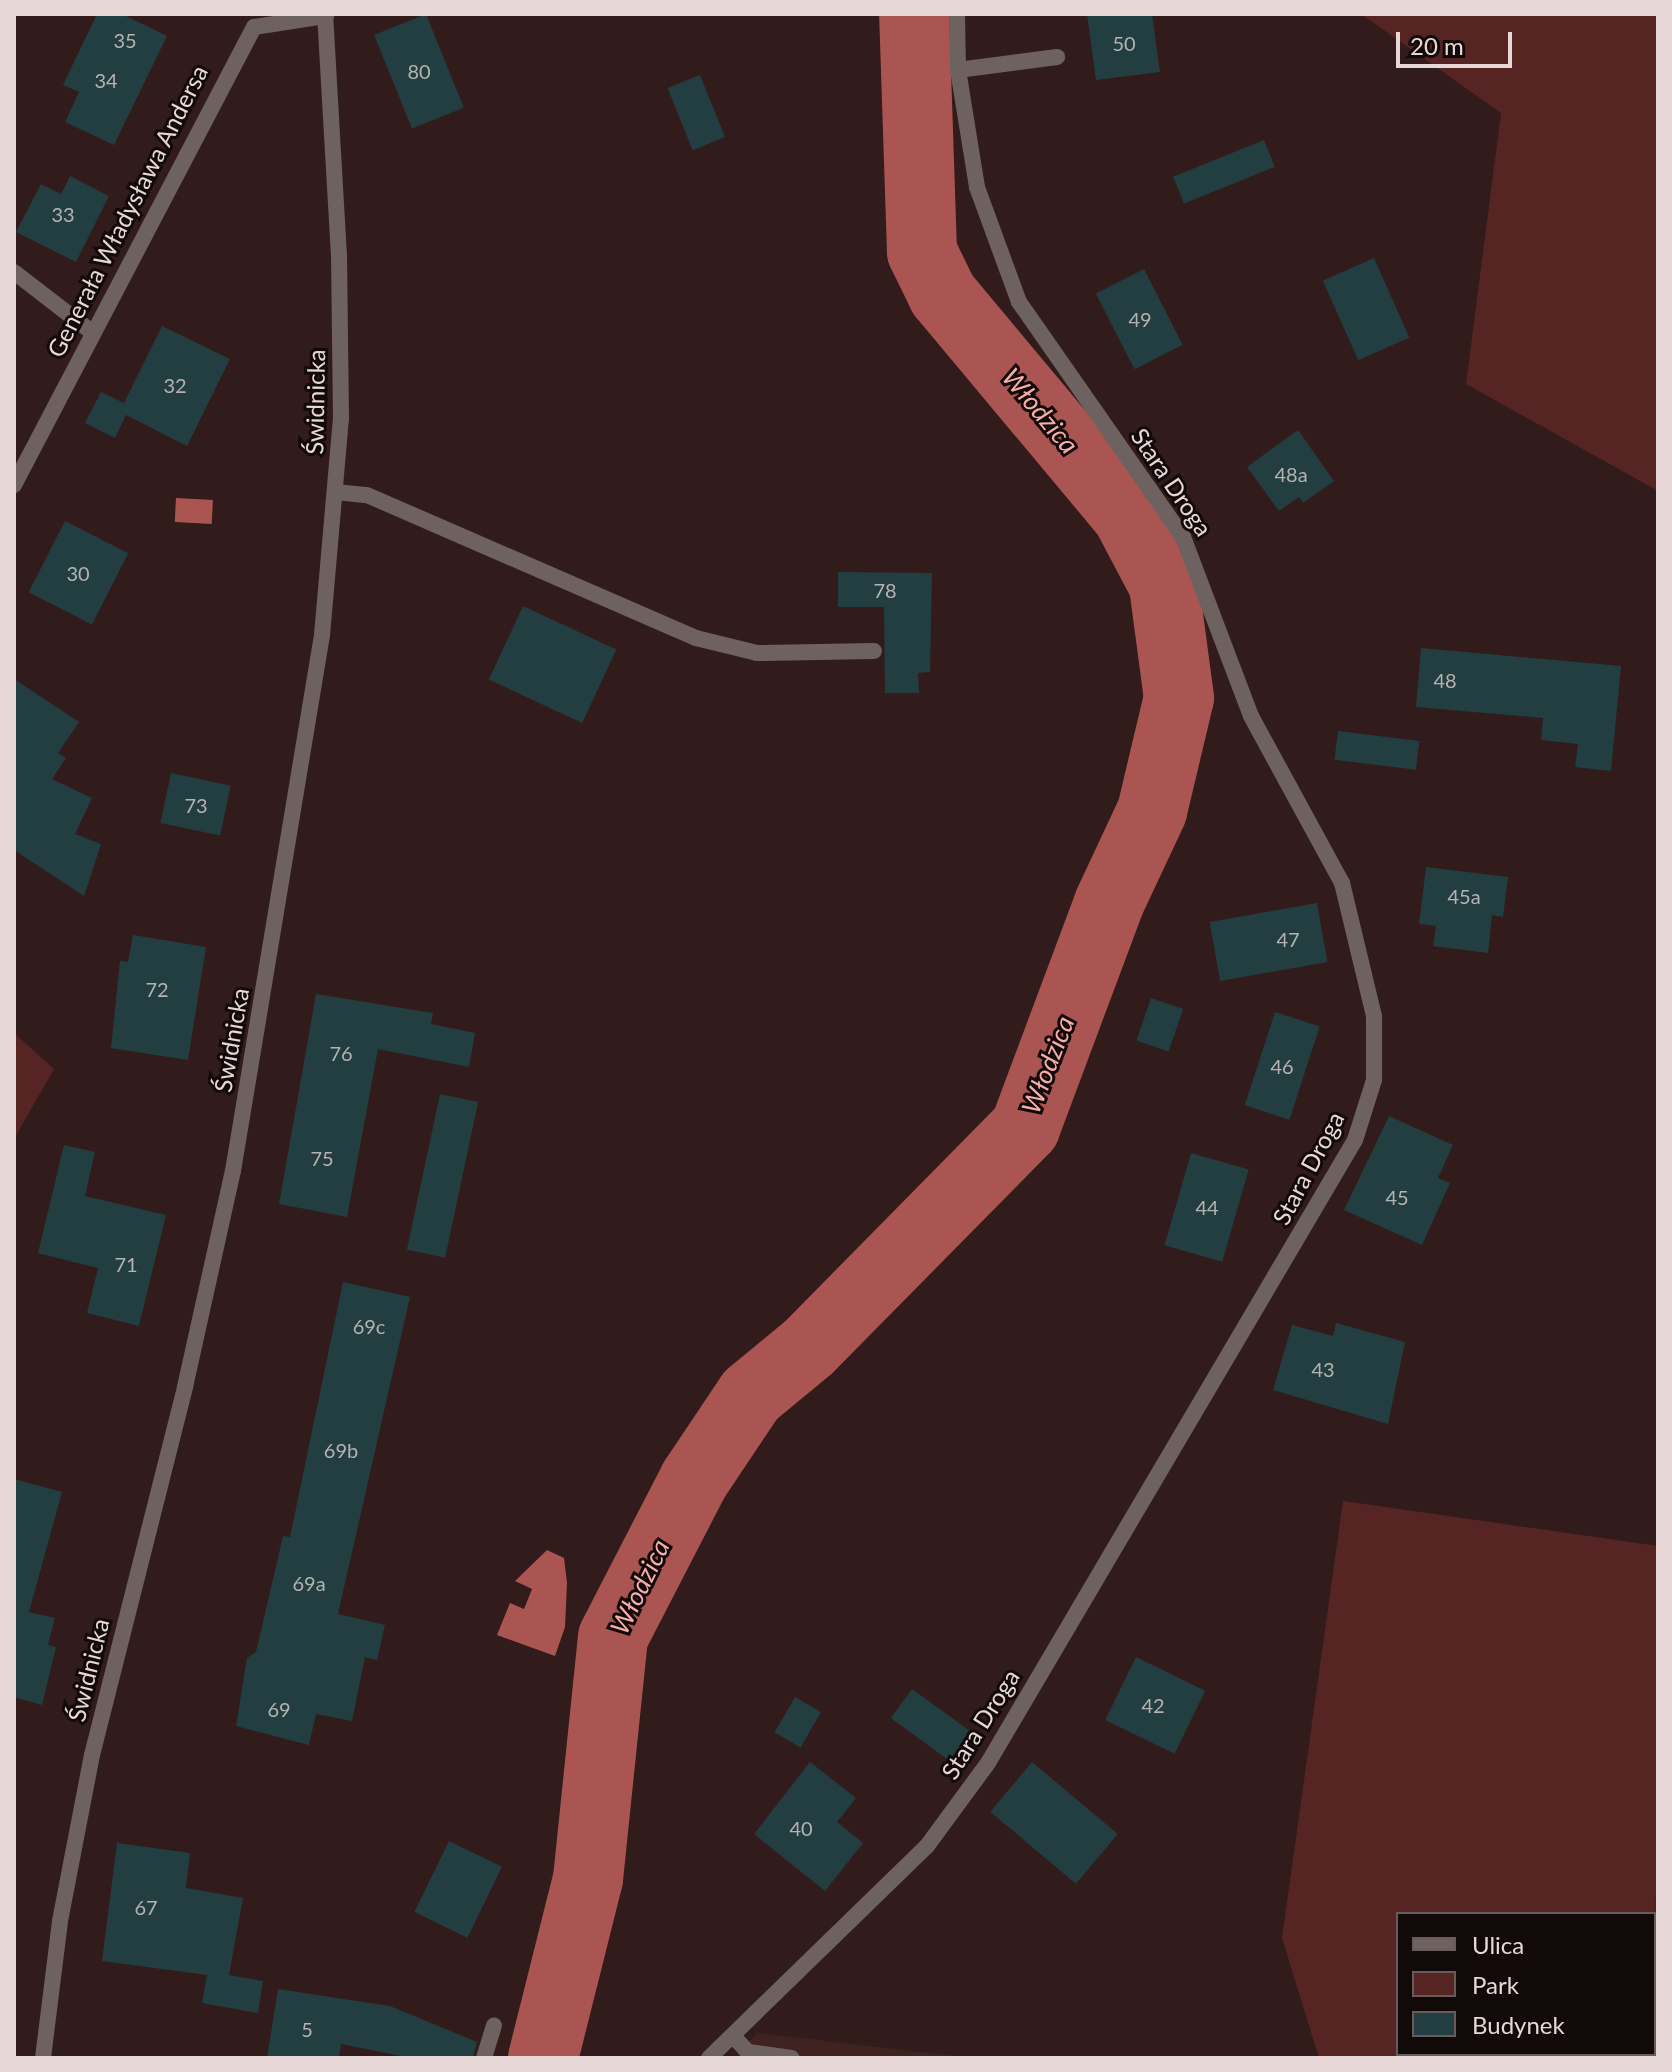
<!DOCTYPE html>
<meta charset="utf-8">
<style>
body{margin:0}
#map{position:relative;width:1672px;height:2072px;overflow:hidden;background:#311c1b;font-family:Lato,sans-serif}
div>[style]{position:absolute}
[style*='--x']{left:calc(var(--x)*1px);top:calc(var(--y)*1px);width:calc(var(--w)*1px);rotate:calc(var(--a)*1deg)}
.built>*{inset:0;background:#3f2321}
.green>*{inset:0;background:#552423}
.water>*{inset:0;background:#aa5552;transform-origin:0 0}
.river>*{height:70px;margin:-35px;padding:0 35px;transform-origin:35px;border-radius:35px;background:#aa5552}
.building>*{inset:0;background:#223e41;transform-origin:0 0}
.service>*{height:16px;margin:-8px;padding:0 8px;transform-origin:8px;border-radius:8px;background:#6e6261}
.minor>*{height:16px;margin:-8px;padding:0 8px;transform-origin:8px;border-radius:8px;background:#6e6261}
.tertiary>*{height:16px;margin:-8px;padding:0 8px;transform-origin:8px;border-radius:8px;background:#6e6261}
span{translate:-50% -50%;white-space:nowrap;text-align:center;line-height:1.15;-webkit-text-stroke:6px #120909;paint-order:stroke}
.number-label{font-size:20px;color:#b6b2b2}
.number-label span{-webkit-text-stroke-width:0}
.street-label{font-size:24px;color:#e7d8d7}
.water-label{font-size:26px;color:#f7aeaa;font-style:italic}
.frame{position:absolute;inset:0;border:16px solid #e7d8d7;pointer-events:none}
.legend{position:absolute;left:1396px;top:1912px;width:260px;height:144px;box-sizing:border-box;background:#120909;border:2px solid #675c5b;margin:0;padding:10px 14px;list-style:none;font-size:24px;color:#e7d8d7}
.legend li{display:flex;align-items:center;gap:16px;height:40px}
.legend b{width:40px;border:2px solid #675c5b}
.scale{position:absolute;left:1396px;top:32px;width:116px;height:36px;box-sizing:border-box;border:4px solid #e7d8d7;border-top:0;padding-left:10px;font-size:24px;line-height:28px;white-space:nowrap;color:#e7d8d7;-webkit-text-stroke:6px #120909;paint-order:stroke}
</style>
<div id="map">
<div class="built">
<i style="clip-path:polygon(757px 2033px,972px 2058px,735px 2058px)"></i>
</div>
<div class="green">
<i style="clip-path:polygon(1361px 14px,1658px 14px,1658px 491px,1466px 384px,1501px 113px)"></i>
<i style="clip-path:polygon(14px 1033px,54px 1069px,14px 1139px)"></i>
<i style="clip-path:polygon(evenodd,1343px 1501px,1658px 1546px,1655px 2058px,1319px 2058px,1282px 1938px,1343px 1501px,1398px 1914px,1654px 1914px,1654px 2054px,1398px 2054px,1398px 1914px)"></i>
</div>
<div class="water">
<i style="left:176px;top:498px;width:37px;height:24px;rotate:3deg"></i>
<i style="clip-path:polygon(547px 1550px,564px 1558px,567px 1583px,565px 1627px,555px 1656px,497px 1635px,510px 1603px,524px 1609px,532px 1589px,515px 1581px)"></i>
</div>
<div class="river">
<i style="--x:543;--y:2058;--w:185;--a:-75.9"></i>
<i style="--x:588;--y:1879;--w:243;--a:-84.1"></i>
<i style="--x:613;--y:1637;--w:177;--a:-62.7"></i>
<i style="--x:694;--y:1480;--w:102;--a:-56.2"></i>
<i style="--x:751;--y:1395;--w:75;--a:-39.6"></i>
<i style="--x:809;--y:1347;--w:308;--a:-45.4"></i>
<i style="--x:1025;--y:1128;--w:240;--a:-69.5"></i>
<i style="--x:1109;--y:903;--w:102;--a:-64.9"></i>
<i style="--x:1152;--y:811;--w:116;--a:-76.6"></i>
<i style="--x:1179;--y:698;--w:114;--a:-97.6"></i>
<i style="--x:1164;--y:585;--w:79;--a:-117.9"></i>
<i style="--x:1127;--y:515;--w:287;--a:-129.9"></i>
<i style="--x:943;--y:295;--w:48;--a:-116"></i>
<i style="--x:922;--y:252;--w:238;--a:-91.9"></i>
</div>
<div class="building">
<i style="clip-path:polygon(97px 14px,122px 14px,167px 36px,114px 145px,65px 122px,79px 92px,63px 85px)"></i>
<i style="left:426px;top:14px;width:101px;height:56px;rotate:68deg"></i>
<i style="clip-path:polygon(1087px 14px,1152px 14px,1160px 72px,1096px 80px)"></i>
<i style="left:700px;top:75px;width:67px;height:35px;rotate:68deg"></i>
<i style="left:1264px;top:140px;width:29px;height:98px;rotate:68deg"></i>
<i style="clip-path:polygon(70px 176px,109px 196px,76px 262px,16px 232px,41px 184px,61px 194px)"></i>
<i style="left:1374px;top:258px;width:87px;height:56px;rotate:66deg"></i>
<i style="left:1144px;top:269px;width:85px;height:54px;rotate:63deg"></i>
<i style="clip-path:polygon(162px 326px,230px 359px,187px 446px,126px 415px,115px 438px,85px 423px,101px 392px,124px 403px)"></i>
<i style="clip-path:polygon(1298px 430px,1334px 481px,1303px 503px,1299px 497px,1279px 511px,1247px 467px)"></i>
<i style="left:65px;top:521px;width:71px;height:80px;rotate:27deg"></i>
<i style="clip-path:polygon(838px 572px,932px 573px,930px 672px,918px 673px,919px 693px,885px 693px,884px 607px,838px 607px)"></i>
<i style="left:523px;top:606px;width:103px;height:81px;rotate:25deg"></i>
<i style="clip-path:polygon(1421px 648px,1621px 666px,1611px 771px,1575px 767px,1578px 744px,1541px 740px,1543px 718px,1416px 707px)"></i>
<i style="clip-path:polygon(14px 679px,79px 722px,58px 753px,66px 758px,52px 779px,92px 798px,75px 834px,101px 844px,84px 896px,14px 850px)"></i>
<i style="left:1338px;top:731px;width:82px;height:29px;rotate:7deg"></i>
<i style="left:171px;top:773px;width:61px;height:51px;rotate:12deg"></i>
<i style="clip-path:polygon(1426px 867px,1508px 877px,1503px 917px,1492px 915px,1488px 953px,1433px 946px,1436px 926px,1419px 924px)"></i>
<i style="left:1317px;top:903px;width:60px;height:109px;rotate:80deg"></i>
<i style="clip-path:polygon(133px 935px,206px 947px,188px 1060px,111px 1048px,120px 961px,128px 962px)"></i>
<i style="clip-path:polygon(316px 994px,433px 1013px,431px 1024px,475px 1033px,469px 1067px,378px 1049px,347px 1217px,279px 1204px)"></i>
<i style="left:1151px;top:998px;width:34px;height:45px;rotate:19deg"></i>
<i style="left:1275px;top:1012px;width:47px;height:98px;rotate:18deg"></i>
<i style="left:440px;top:1094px;width:39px;height:159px;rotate:12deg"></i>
<i style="clip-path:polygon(1389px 1116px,1453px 1145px,1438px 1178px,1450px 1183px,1422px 1245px,1344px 1210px)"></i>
<i style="clip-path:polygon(64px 1145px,95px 1152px,85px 1196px,166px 1215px,139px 1326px,87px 1313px,98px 1268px,38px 1253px)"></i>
<i style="left:1191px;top:1153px;width:60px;height:96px;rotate:16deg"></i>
<i style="clip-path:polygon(343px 1282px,410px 1297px,338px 1614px,385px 1625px,377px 1660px,365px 1657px,352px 1721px,316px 1714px,309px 1745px,236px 1726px,247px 1658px,256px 1652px,283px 1536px,290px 1537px)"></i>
<i style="clip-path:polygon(1336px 1323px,1405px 1342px,1388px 1424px,1273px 1390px,1292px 1325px,1333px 1336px)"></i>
<i style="clip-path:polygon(14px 1479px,62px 1492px,29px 1612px,55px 1618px,48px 1645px,56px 1647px,42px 1705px,14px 1697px)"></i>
<i style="left:1136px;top:1657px;width:77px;height:70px;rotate:26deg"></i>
<i style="left:912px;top:1689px;width:78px;height:36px;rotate:36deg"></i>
<i style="left:795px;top:1697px;width:30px;height:41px;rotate:30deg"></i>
<i style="clip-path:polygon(810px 1762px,856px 1798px,837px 1822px,863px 1843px,825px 1891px,754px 1834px)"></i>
<i style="left:1032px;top:1762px;width:112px;height:65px;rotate:40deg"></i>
<i style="left:449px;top:1841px;width:59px;height:79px;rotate:26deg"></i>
<i style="clip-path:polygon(117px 1843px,190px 1853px,186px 1888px,243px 1898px,229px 1975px,263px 1981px,258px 2013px,202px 2003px,207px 1975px,102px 1961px)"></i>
<i style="clip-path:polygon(278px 1989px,390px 2006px,477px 2042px,473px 2058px,411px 2058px,341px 2044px,339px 2058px,267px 2058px)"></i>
</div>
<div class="service">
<i style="--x:958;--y:70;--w:100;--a:-7.5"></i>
<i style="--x:336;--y:492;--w:31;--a:6"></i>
<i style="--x:367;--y:495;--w:359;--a:23.5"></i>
<i style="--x:696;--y:638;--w:63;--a:13.8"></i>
<i style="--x:757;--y:653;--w:117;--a:-1"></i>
<i style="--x:733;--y:2036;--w:22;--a:47"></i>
<i style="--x:748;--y:2052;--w:44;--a:7.8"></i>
</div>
<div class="minor">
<i style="--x:14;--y:272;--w:98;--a:37.6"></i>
<i style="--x:14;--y:485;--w:517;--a:-62.34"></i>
<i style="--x:254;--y:27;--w:73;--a:-8.7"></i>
<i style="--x:484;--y:2058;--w:34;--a:-73"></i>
<i style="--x:709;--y:2058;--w:304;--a:-44.2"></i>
<i style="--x:927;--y:1846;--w:103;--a:-53.7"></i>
<i style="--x:988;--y:1763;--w:723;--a:-59.5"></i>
<i style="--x:1355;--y:1140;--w:63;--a:-72.4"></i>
<i style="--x:1374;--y:1080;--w:64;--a:-90"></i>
<i style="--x:1374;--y:1016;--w:137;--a:-103.5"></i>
<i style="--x:1342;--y:883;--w:190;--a:-118.6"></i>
<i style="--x:1251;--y:716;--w:191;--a:-110.8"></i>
<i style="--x:1183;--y:537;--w:287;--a:-124.9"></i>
<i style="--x:1019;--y:302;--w:122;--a:-110.1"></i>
<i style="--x:977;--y:187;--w:119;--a:-99.2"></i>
<i style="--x:958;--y:70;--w:56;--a:-91"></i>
</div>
<div class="tertiary">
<i style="--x:43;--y:2058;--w:138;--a:-82.9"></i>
<i style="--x:60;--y:1921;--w:169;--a:-79.1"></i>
<i style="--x:92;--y:1755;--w:380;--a:-75.8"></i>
<i style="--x:185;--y:1387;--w:221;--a:-77.5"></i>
<i style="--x:233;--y:1171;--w:543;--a:-80.57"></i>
<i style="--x:322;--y:635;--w:217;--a:-85"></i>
<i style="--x:341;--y:419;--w:163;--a:-90.7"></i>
<i style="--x:339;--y:256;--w:242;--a:-93.3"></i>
</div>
<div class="number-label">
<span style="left:125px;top:40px">35</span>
<span style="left:1124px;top:43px">50</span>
<span style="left:419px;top:71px">80</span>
<span style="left:106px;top:80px">34</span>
<span style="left:63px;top:214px">33</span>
<span style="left:1140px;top:319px">49</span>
<span style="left:175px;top:385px">32</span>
<span style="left:1291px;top:474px">48a</span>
<span style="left:78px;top:573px">30</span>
<span style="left:885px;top:590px">78</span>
<span style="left:1445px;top:680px">48</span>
<span style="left:196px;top:805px">73</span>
<span style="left:1464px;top:896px">45a</span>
<span style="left:1288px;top:939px">47</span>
<span style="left:157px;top:989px">72</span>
<span style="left:341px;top:1053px">76</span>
<span style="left:1282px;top:1066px">46</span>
<span style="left:322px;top:1158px">75</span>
<span style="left:1397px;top:1197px">45</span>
<span style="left:1207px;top:1207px">44</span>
<span style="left:126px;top:1264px">71</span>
<span style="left:369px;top:1326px">69c</span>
<span style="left:1323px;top:1369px">43</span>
<span style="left:341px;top:1450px">69b</span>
<span style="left:309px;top:1583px">69a</span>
<span style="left:1153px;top:1705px">42</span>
<span style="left:279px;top:1709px">69</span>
<span style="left:801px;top:1828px">40</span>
<span style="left:146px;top:1907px">67</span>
<span style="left:307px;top:2029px">5</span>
</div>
<div class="street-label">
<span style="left:127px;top:211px;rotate:-63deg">Generała Władysława Andersa</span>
<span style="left:315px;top:402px;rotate:-89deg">Świdnicka</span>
<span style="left:1172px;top:482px;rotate:56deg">Stara Droga</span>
<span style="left:231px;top:1040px;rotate:-80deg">Świdnicka</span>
<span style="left:1308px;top:1168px;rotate:-62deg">Stara Droga</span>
<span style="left:88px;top:1670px;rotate:-76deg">Świdnicka</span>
<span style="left:980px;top:1724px;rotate:-58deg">Stara Droga</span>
</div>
<div class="water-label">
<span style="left:1040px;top:411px;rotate:50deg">Włodzica</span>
<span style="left:1048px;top:1065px;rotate:-69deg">Włodzica</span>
<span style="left:640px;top:1587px;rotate:-64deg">Włodzica</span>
</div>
<div class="frame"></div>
<ul class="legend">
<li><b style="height:10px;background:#6e6261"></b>Ulica</li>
<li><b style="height:22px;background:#552423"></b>Park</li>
<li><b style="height:22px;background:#223e41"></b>Budynek</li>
</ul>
<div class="scale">20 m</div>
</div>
